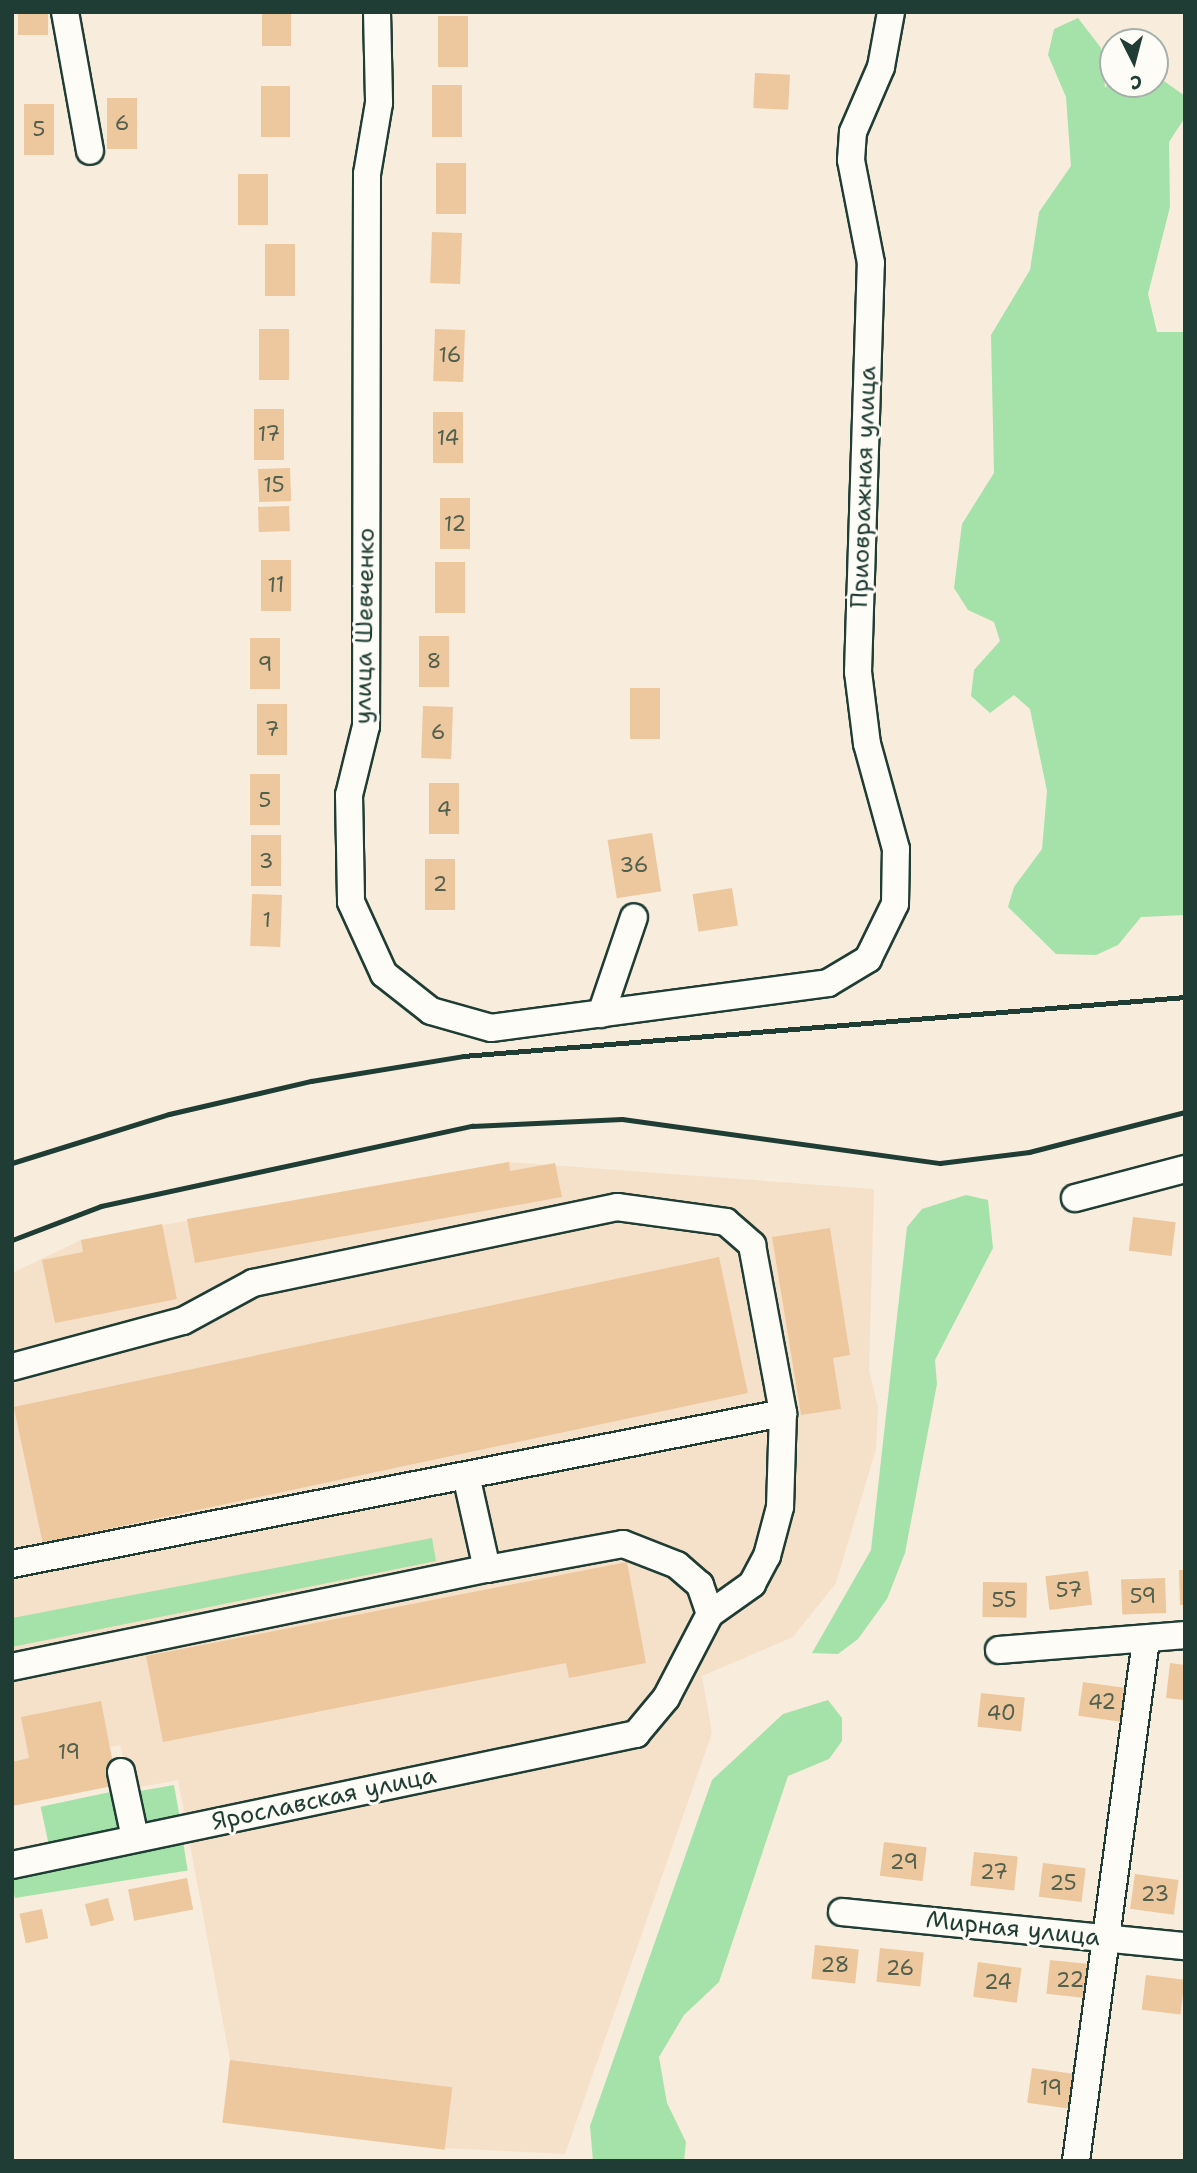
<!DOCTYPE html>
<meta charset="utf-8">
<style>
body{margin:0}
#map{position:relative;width:1197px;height:2173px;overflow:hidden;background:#f8ecdc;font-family:"Shantell Sans",sans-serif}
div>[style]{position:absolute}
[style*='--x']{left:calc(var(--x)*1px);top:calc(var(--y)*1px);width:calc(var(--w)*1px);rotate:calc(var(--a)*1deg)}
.built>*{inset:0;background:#f5e1c9}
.green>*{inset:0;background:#a4e2a9;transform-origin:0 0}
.building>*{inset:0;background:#edc79d;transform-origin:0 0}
.roads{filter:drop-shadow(2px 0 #1f3d34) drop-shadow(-2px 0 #1f3d34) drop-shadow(0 2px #1f3d34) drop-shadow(0 -2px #1f3d34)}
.minor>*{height:26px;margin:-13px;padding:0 13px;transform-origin:13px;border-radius:13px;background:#fdfcf7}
.rail>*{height:5px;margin:-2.5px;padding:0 2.5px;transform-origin:2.5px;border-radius:2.5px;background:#1f3d34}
span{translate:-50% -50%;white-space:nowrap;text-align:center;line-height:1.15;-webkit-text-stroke:6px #fdfcf7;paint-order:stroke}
.number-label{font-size:21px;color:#52604e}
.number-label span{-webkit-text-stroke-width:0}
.street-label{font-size:24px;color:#1f3d34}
.frame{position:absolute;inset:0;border:14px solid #1f3d34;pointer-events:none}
.north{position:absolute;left:1099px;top:28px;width:70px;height:70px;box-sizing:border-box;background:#fdfcf7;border:2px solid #a4b0a9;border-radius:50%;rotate:174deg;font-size:19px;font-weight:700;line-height:28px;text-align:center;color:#1f3d34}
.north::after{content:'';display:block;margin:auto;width:24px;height:32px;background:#1f3d34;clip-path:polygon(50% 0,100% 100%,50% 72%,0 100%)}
</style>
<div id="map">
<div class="built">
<i style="clip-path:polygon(509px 1162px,874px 1189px,869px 1370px,878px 1407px,876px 1449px,836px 1583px,793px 1637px,702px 1676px,712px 1733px,565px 2154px,444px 2148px,223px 2123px,230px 2060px,178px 1780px,130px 1789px,120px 1745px,110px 1747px,117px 1785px,12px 1806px,12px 1273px,81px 1240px)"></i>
</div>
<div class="green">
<i style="clip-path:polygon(1078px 18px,1101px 48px,1105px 88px,1113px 78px,1113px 84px,1155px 84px,1155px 51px,1157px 76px,1185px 96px,1184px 119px,1169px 142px,1170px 207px,1148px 294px,1157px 332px,1185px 332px,1185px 915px,1141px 917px,1118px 945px,1096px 955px,1056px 954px,1008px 907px,1014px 887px,1042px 849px,1047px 791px,1030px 709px,1014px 695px,990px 713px,971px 696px,974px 670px,1000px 641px,994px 622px,968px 610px,954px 588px,962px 524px,994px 473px,991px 335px,1030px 270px,1039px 212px,1071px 166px,1066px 97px,1048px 55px,1054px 29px)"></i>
<i style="clip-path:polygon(966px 1195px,988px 1200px,993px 1248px,935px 1360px,937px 1384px,905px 1553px,887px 1599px,858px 1639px,838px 1654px,812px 1653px,871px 1550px,907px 1227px,922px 1209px)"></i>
<i style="clip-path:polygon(432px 1538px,436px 1561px,12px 1647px,12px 1618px)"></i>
<i style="clip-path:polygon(828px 1700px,842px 1718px,842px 1741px,829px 1759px,788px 1776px,719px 1982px,684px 2015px,659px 2057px,667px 2103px,686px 2142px,684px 2161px,593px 2161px,590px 2126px,712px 1780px,783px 1714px)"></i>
<i style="left:174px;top:1785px;width:36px;height:43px;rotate:80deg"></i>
<i style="left:115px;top:1791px;width:40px;height:76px;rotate:78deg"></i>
<i style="left:182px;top:1835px;width:36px;height:175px;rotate:81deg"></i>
</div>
<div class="building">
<i style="left:18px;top:12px;width:30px;height:23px"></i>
<i style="left:262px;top:12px;width:29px;height:34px"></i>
<i style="left:438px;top:16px;width:30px;height:51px"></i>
<i style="left:755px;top:73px;width:35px;height:35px;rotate:3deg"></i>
<i style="left:432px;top:85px;width:30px;height:52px"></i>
<i style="left:261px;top:86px;width:29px;height:51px"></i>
<i style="left:107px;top:98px;width:30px;height:51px"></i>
<i style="left:24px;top:104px;width:30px;height:51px"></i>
<i style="left:466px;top:163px;width:51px;height:30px;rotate:90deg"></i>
<i style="left:238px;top:174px;width:30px;height:51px"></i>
<i style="left:432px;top:232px;width:30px;height:51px;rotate:2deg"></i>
<i style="left:295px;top:244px;width:52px;height:30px;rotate:90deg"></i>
<i style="left:259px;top:329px;width:30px;height:51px"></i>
<i style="left:435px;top:329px;width:30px;height:52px;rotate:2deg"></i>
<i style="left:254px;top:409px;width:30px;height:51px"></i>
<i style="left:433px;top:412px;width:30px;height:51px"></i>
<i style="left:290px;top:468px;width:33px;height:32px;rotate:88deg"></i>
<i style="left:440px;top:498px;width:30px;height:51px"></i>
<i style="left:289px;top:506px;width:25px;height:31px;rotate:88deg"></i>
<i style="left:261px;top:560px;width:30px;height:51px"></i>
<i style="left:435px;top:562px;width:30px;height:51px"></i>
<i style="left:419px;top:636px;width:30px;height:51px"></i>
<i style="left:250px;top:638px;width:30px;height:51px"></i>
<i style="left:630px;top:688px;width:30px;height:51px"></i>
<i style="left:257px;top:704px;width:30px;height:51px"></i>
<i style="left:423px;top:706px;width:30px;height:52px;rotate:2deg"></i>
<i style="left:250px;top:774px;width:30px;height:51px"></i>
<i style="left:429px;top:783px;width:30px;height:51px"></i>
<i style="left:652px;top:833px;width:59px;height:45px;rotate:81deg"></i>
<i style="left:251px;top:835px;width:30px;height:51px"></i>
<i style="left:425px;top:859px;width:30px;height:51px"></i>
<i style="left:732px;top:888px;width:38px;height:40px;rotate:81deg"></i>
<i style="left:252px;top:894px;width:30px;height:52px;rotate:2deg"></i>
<i style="clip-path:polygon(509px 1162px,510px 1171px,555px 1163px,562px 1197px,195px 1263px,187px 1219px)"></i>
<i style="left:1133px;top:1217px;width:43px;height:34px;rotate:7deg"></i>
<i style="clip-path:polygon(162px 1224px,177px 1299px,55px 1323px,42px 1260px,83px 1252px,81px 1240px)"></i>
<i style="clip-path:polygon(830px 1228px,850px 1355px,833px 1358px,841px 1409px,801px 1415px,772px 1237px)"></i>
<i style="left:719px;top:1257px;width:139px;height:721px;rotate:78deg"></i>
<i style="clip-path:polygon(627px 1562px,646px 1663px,569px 1678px,566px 1663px,163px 1742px,146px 1656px)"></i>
<i style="clip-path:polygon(1179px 1570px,1185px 1570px,1185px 1605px,1180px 1605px)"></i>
<i style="left:1088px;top:1571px;width:34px;height:43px;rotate:83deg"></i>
<i style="left:1165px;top:1578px;width:35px;height:44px;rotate:88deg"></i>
<i style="left:983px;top:1582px;width:44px;height:35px;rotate:1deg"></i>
<i style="clip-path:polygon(1170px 1663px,1185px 1665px,1185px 1700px,1166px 1698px)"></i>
<i style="left:1083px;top:1682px;width:43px;height:34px;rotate:8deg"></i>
<i style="left:981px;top:1693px;width:44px;height:34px;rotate:6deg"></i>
<i style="clip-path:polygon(101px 1701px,117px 1785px,12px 1806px,12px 1762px,29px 1758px,21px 1717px)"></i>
<i style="left:884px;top:1842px;width:43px;height:34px;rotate:7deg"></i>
<i style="left:974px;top:1852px;width:44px;height:34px;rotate:6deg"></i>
<i style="left:1043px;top:1863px;width:43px;height:34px;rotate:7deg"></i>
<i style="left:1135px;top:1874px;width:44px;height:35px;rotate:8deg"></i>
<i style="left:187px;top:1878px;width:32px;height:60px;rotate:79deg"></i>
<i style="left:108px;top:1898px;width:23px;height:24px;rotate:75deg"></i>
<i style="left:42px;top:1909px;width:30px;height:23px;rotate:78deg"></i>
<i style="left:815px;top:1945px;width:44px;height:34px;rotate:6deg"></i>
<i style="left:880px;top:1948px;width:44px;height:34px;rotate:6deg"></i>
<i style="left:1050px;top:1960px;width:44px;height:34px;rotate:6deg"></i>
<i style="left:978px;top:1962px;width:44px;height:35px;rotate:8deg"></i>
<i style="left:1146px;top:1975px;width:39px;height:35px;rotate:7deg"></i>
<i style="left:230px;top:2060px;width:224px;height:63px;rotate:7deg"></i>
<i style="left:1032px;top:2068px;width:43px;height:35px;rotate:8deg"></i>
</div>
<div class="roads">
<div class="minor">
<i style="--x:65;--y:12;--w:141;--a:79.8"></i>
<i style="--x:377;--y:12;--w:91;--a:88.7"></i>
<i style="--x:379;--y:103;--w:72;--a:99.6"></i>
<i style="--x:367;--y:174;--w:552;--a:90.1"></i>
<i style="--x:366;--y:726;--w:71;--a:103.8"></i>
<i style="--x:349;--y:795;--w:107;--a:88.9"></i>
<i style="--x:351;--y:902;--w:79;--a:65.4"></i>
<i style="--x:384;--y:974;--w:60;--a:38.2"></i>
<i style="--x:431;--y:1011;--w:62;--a:15.8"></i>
<i style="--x:491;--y:1028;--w:340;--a:-7.6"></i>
<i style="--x:828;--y:983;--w:47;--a:-31"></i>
<i style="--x:868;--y:959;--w:61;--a:-63.9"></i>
<i style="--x:895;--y:904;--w:55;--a:-89"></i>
<i style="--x:896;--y:849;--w:109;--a:-105.4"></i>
<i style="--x:867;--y:744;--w:73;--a:-97.1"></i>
<i style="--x:858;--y:672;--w:409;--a:-88.2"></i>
<i style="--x:871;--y:263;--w:105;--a:-101"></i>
<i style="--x:851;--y:160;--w:28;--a:-86"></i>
<i style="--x:853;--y:132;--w:71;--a:-66.7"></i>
<i style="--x:881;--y:67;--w:56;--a:-79.7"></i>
<i style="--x:601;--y:1014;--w:102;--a:-71.2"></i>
<i style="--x:1075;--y:1198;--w:114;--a:-14.8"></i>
<i style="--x:12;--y:1367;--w:177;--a:-15.1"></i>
<i style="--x:183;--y:1321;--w:80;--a:-28.5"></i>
<i style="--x:253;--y:1283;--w:372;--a:-11.8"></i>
<i style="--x:617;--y:1207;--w:110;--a:7.8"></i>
<i style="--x:726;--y:1222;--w:35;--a:41"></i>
<i style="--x:752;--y:1245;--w:171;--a:79.5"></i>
<i style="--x:783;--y:1413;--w:786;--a:168.92"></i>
<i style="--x:710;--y:1614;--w:52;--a:-35.5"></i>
<i style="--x:752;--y:1584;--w:32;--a:-62"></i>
<i style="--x:767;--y:1556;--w:51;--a:-75.1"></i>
<i style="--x:780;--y:1507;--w:94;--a:-88.2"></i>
<i style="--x:999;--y:1650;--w:187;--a:-4.6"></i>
<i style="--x:12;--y:1667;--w:485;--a:-11.7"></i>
<i style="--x:121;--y:1772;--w:67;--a:78"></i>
<i style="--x:12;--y:1865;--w:638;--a:-11.86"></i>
<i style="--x:636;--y:1734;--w:47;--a:-50.2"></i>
<i style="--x:666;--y:1698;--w:95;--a:-62.4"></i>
<i style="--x:710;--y:1614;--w:31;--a:-109"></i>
<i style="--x:700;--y:1585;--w:30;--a:-139"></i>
<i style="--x:677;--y:1565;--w:58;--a:-158.7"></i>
<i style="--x:623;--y:1544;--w:138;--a:169.6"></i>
<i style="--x:487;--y:1569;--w:96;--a:-102.6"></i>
<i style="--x:842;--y:1912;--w:345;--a:5.7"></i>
<i style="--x:1076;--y:2161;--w:526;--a:-82.35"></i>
</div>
</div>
<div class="rail">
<i style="--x:12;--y:1163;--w:164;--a:-17.3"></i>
<i style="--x:169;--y:1114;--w:146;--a:-13.1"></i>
<i style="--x:311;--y:1081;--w:154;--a:-9.3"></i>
<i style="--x:463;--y:1056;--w:724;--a:-4.67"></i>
<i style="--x:12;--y:1240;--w:95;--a:-20.9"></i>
<i style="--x:101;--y:1206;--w:380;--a:-12.2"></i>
<i style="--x:472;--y:1126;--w:150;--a:-2.7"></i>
<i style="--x:622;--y:1119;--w:321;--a:7.9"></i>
<i style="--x:940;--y:1163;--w:90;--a:-7"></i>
<i style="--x:1029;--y:1152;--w:161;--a:-14.4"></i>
</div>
<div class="number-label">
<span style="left:122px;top:123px">6</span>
<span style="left:39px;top:129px">5</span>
<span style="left:450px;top:355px">16</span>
<span style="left:269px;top:434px">17</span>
<span style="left:448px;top:438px">14</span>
<span style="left:274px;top:485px">15</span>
<span style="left:455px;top:524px">12</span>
<span style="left:276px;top:585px">11</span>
<span style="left:434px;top:661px">8</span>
<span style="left:265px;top:664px">9</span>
<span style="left:272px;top:729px">7</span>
<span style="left:438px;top:732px">6</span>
<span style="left:265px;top:800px">5</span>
<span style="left:444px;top:809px">4</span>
<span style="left:266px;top:861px">3</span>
<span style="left:634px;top:865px">36</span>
<span style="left:440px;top:884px">2</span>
<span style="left:267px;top:920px">1</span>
<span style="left:1069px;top:1590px">57</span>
<span style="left:1143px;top:1596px">59</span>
<span style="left:1004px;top:1600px">55</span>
<span style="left:1102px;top:1702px">42</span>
<span style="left:1001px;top:1713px">40</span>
<span style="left:69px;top:1752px">19</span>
<span style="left:904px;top:1862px">29</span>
<span style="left:994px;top:1872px">27</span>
<span style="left:1063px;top:1883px">25</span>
<span style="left:1155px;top:1894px">23</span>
<span style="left:835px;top:1965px">28</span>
<span style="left:900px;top:1968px">26</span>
<span style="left:1070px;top:1980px">22</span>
<span style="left:998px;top:1982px">24</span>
<span style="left:1051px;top:2088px">19</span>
</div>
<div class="street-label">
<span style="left:864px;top:487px;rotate:-88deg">Приовражная улица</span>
<span style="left:365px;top:626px;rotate:-89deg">улица Шевченко</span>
<span style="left:324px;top:1799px;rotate:-12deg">Ярославская улица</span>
<span style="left:1013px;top:1929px;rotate:6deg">Мирная улица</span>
</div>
<div class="frame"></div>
<div class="north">С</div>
</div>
